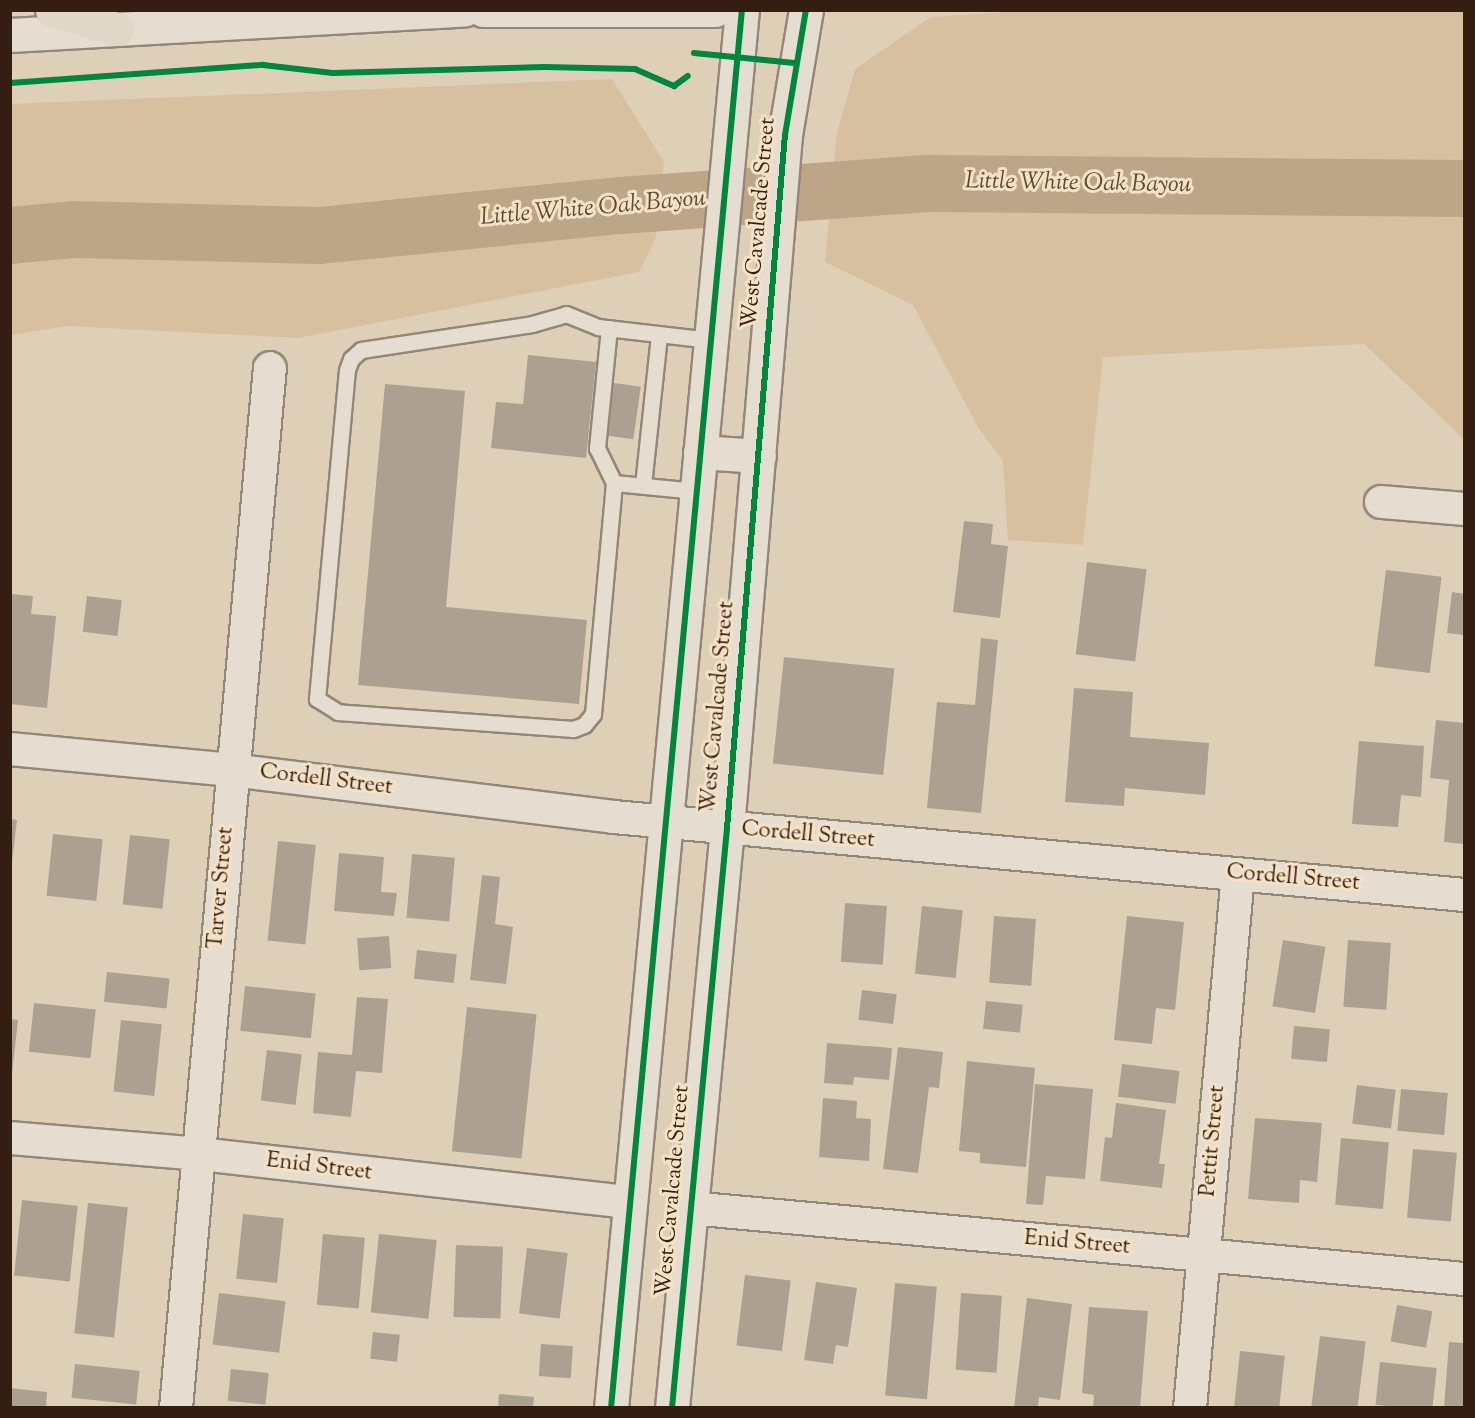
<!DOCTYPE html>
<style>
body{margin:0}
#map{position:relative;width:1475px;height:1418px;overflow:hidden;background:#decfb7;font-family:"Sorts Mill Goudy",serif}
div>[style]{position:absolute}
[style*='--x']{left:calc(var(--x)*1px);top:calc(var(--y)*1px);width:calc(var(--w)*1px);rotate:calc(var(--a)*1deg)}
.green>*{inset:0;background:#d6c0a0}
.river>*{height:57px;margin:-28.5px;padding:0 28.5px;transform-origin:28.5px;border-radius:28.5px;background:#bda688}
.building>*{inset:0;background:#aca190;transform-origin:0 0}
.roads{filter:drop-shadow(2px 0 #938778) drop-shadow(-2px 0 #938778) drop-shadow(0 2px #938778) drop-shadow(0 -2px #938778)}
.lane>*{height:15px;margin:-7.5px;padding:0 7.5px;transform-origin:7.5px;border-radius:7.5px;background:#e4ddd0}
.street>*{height:32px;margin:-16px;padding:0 16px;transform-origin:16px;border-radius:16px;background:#e4ddd0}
.secondary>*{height:33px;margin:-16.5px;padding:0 16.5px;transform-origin:16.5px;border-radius:16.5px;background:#e4ddd0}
.highway>*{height:33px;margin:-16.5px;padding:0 16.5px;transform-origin:16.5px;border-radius:16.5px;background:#e0d7c9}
.cycleway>*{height:6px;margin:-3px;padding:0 3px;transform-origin:3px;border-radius:3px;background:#00873e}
span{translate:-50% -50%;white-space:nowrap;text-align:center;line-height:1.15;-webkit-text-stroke:6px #f5e2c5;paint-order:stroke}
.street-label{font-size:22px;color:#341e12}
.water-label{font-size:24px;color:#5f4834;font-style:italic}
.frame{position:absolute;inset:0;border:12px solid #341e12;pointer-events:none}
</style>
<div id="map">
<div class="green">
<i style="clip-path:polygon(1021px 11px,1464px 11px,1464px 439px,1364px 344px,1103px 357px,1083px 545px,1008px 540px,1003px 461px,978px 427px,913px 305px,825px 262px,837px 133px,855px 69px,931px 17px)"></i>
<i style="clip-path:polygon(612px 79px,664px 162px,656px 237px,639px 272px,298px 338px,67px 326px,11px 335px,11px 104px)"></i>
</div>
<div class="river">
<i style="--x:10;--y:235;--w:62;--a:-5.5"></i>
<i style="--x:72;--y:229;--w:247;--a:1.4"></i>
<i style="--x:319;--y:235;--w:302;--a:-5.7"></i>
<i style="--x:620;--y:205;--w:311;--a:-4.1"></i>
<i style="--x:930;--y:183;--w:534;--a:0.54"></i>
</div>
<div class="building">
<i style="clip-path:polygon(528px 355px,596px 362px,586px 458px,491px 448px,496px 402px,523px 404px)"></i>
<i style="left:614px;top:383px;width:27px;height:53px;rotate:8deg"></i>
<i style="clip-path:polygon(385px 384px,465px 391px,446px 607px,587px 620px,579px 704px,358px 685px)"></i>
<i style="clip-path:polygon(964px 521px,993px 524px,991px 544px,1008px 546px,1000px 618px,953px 612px)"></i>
<i style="left:1087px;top:562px;width:60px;height:93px;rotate:7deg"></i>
<i style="left:1386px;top:570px;width:56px;height:97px;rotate:7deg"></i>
<i style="clip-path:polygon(1452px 592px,1464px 594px,1463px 635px,1447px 633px)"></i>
<i style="clip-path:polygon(10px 594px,33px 596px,31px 614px,56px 616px,47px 708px,10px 704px)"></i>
<i style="left:87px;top:596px;width:35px;height:36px;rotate:7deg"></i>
<i style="clip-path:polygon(981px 638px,998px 640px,981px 813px,927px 808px,937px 702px,975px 705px)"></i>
<i style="left:784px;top:657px;width:111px;height:107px;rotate:6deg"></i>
<i style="clip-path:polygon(1074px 688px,1133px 692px,1130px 737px,1209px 743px,1205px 795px,1125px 788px,1124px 806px,1065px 802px)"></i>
<i style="clip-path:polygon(1436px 720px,1464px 723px,1464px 844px,1444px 842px,1449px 780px,1430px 778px)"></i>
<i style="clip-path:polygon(1359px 741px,1424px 746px,1421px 797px,1401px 795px,1398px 827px,1352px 824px)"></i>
<i style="clip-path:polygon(10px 819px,17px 820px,12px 862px,10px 862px)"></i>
<i style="left:53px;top:834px;width:50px;height:62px;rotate:6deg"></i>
<i style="left:130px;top:835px;width:40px;height:70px;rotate:6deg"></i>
<i style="left:278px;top:841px;width:38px;height:100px;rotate:6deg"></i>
<i style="clip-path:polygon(339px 853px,384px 857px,381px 892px,397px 893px,394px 916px,334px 911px)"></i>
<i style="left:412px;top:854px;width:43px;height:64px;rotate:5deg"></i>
<i style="clip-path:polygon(482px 875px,500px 877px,495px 924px,513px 927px,506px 984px,470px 980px)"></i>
<i style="left:845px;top:903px;width:42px;height:59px;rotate:4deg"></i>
<i style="left:922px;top:906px;width:41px;height:68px;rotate:6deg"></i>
<i style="left:994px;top:916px;width:42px;height:67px;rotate:4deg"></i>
<i style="clip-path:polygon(1127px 916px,1184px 922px,1175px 1010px,1156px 1008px,1152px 1044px,1114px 1040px)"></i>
<i style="left:389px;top:936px;width:32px;height:32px;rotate:86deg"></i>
<i style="left:1283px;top:940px;width:43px;height:67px;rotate:9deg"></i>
<i style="left:1348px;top:940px;width:43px;height:67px;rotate:4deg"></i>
<i style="left:417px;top:950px;width:40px;height:29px;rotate:6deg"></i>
<i style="left:107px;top:972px;width:63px;height:30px;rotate:6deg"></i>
<i style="left:245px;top:986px;width:71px;height:45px;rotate:6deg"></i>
<i style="left:862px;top:990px;width:35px;height:30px;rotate:7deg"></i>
<i style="clip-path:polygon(357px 997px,388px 999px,382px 1073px,356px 1071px,351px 1117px,313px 1113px,318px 1052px,352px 1055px)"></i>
<i style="left:986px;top:1001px;width:37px;height:28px;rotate:6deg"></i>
<i style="left:34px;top:1003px;width:62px;height:49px;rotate:6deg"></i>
<i style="left:467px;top:1007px;width:70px;height:145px;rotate:6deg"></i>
<i style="clip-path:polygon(10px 1019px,18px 1020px,12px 1073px,10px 1073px)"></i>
<i style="left:121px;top:1020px;width:41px;height:72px;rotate:6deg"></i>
<i style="left:1294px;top:1026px;width:36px;height:33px;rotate:5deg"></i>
<i style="clip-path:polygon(827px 1043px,892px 1048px,889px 1080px,854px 1077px,853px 1085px,824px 1083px)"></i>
<i style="clip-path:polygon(898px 1047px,943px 1052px,939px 1088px,929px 1087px,918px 1173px,883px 1169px)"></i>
<i style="left:267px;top:1050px;width:35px;height:51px;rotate:7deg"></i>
<i style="clip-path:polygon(967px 1061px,1035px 1068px,1026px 1167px,980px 1163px,980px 1153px,959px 1151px)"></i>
<i style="left:1122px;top:1064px;width:58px;height:33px;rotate:7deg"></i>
<i style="clip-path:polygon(1035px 1084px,1093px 1089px,1085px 1179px,1046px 1176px,1043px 1205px,1026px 1204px)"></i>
<i style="left:1357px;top:1085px;width:39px;height:39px;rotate:7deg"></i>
<i style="left:1401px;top:1089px;width:47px;height:42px;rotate:5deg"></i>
<i style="clip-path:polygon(823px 1098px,857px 1101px,856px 1118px,871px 1119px,869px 1161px,819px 1157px)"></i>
<i style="clip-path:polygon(1116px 1103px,1166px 1110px,1159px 1164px,1165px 1164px,1162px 1188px,1100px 1181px,1105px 1137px,1112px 1138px)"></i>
<i style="clip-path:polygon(1255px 1118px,1322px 1123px,1317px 1182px,1300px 1180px,1299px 1203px,1248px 1199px)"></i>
<i style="left:1341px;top:1138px;width:48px;height:67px;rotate:5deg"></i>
<i style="left:1413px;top:1149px;width:44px;height:69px;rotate:5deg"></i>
<i style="left:22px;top:1200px;width:56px;height:76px;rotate:6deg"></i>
<i style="left:88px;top:1203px;width:40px;height:131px;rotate:6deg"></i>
<i style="left:243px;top:1214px;width:41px;height:65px;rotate:6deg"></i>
<i style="left:323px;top:1234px;width:42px;height:71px;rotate:5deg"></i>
<i style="left:379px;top:1234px;width:58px;height:79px;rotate:6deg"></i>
<i style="left:456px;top:1245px;width:47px;height:72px;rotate:2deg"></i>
<i style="left:527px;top:1248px;width:41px;height:66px;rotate:7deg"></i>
<i style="left:745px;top:1275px;width:46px;height:71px;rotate:7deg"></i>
<i style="clip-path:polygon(816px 1282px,857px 1288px,848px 1347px,836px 1345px,833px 1364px,804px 1360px)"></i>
<i style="left:895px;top:1283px;width:42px;height:113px;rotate:5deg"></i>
<i style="left:219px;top:1293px;width:67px;height:52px;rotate:7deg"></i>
<i style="left:961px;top:1293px;width:41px;height:77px;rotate:4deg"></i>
<i style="clip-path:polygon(1027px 1298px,1072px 1304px,1060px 1400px,1039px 1397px,1038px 1408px,1014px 1408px)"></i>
<i style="left:1397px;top:1305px;width:36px;height:37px;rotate:10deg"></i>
<i style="clip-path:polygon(1089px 1307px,1148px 1311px,1140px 1408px,1093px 1408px,1094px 1395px,1082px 1393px)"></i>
<i style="left:373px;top:1332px;width:27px;height:27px;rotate:6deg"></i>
<i style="left:1320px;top:1336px;width:46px;height:72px;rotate:7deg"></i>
<i style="clip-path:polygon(1449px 1342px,1464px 1343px,1464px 1408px,1444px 1408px)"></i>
<i style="left:541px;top:1344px;width:32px;height:32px;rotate:4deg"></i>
<i style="left:1240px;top:1351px;width:45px;height:57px;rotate:6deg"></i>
<i style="left:1380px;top:1362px;width:57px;height:43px;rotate:6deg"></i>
<i style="left:75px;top:1364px;width:65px;height:34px;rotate:6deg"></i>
<i style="left:231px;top:1369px;width:38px;height:32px;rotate:6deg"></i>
<i style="clip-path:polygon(10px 1388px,47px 1392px,46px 1408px,10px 1408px)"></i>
<i style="clip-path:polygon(499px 1394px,534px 1397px,533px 1408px,498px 1408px)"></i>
</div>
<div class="roads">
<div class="lane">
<i style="--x:609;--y:328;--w:121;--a:95.7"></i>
<i style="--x:597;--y:448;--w:39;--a:64"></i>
<i style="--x:643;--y:485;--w:151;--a:-83.9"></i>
<i style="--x:696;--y:491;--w:82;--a:-174.4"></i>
<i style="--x:614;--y:483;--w:232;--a:95.2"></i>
<i style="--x:593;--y:714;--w:14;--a:129"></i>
<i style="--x:584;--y:725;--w:12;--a:160"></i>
<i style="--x:573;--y:729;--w:236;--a:-175.9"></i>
<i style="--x:338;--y:712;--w:25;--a:-148"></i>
<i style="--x:317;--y:699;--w:330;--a:-84.8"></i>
<i style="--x:347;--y:370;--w:12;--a:-70"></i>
<i style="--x:351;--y:359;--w:13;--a:-42"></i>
<i style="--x:361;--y:350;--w:173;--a:-8.6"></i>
<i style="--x:532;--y:324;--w:35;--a:-16"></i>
<i style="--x:566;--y:314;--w:35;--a:22"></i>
<i style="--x:598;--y:327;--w:113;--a:6.6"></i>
</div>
<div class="street">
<i style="--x:1381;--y:502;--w:83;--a:4.8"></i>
<i style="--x:10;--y:749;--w:223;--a:5.4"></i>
<i style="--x:232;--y:770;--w:385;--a:7"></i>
<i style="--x:614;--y:817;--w:854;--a:5.24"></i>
<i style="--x:10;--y:1138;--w:190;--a:4.8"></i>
<i style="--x:199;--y:1154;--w:432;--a:6.4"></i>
<i style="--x:690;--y:1208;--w:777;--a:5.24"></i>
<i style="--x:176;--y:1408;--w:1044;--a:-84.84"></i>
<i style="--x:1190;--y:1408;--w:536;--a:-84.86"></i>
</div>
<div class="secondary">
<i style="--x:483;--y:10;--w:232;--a:0"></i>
<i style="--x:10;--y:35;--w:455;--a:-3.2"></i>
<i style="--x:700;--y:452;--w:59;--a:3.9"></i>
<i style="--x:611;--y:1408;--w:1404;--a:-84.65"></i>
<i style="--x:672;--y:1408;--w:583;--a:-84.58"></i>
<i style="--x:727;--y:828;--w:695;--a:-85.22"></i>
<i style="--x:785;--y:135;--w:127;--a:-80.5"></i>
</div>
<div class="highway">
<i style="--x:52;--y:10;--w:68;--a:16.3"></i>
</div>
</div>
<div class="cycleway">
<i style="--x:694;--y:53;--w:101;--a:5.7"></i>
<i style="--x:10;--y:83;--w:254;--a:-4.1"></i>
<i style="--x:263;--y:65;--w:70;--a:6.5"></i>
<i style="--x:333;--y:73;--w:211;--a:-1.6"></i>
<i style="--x:544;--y:67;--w:91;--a:1.3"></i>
<i style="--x:635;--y:69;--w:43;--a:23.6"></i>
<i style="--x:674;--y:86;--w:17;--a:-36"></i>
<i style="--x:611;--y:1408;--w:1404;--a:-84.65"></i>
<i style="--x:672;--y:1408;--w:583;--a:-84.58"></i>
<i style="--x:727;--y:828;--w:695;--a:-85.22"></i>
<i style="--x:785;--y:135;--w:127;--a:-80.5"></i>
</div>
<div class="street-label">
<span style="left:760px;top:223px;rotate:-85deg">West Cavalcade Street</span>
<span style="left:719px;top:707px;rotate:-85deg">West Cavalcade Street</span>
<span style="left:326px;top:781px;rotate:7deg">Cordell Street</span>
<span style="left:808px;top:836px;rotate:5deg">Cordell Street</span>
<span style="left:1293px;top:879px;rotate:5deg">Cordell Street</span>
<span style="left:222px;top:888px;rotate:-85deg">Tarver Street</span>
<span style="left:1214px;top:1141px;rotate:-85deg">Pettit Street</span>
<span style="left:319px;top:1168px;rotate:7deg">Enid Street</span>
<span style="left:674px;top:1191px;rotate:-85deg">West Cavalcade Street</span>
<span style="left:1077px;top:1244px;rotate:5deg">Enid Street</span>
</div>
<div class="water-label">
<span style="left:1078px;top:184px;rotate:1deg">Little White Oak Bayou</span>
<span style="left:593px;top:209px;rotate:-5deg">Little White Oak Bayou</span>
</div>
<div class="frame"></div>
</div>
